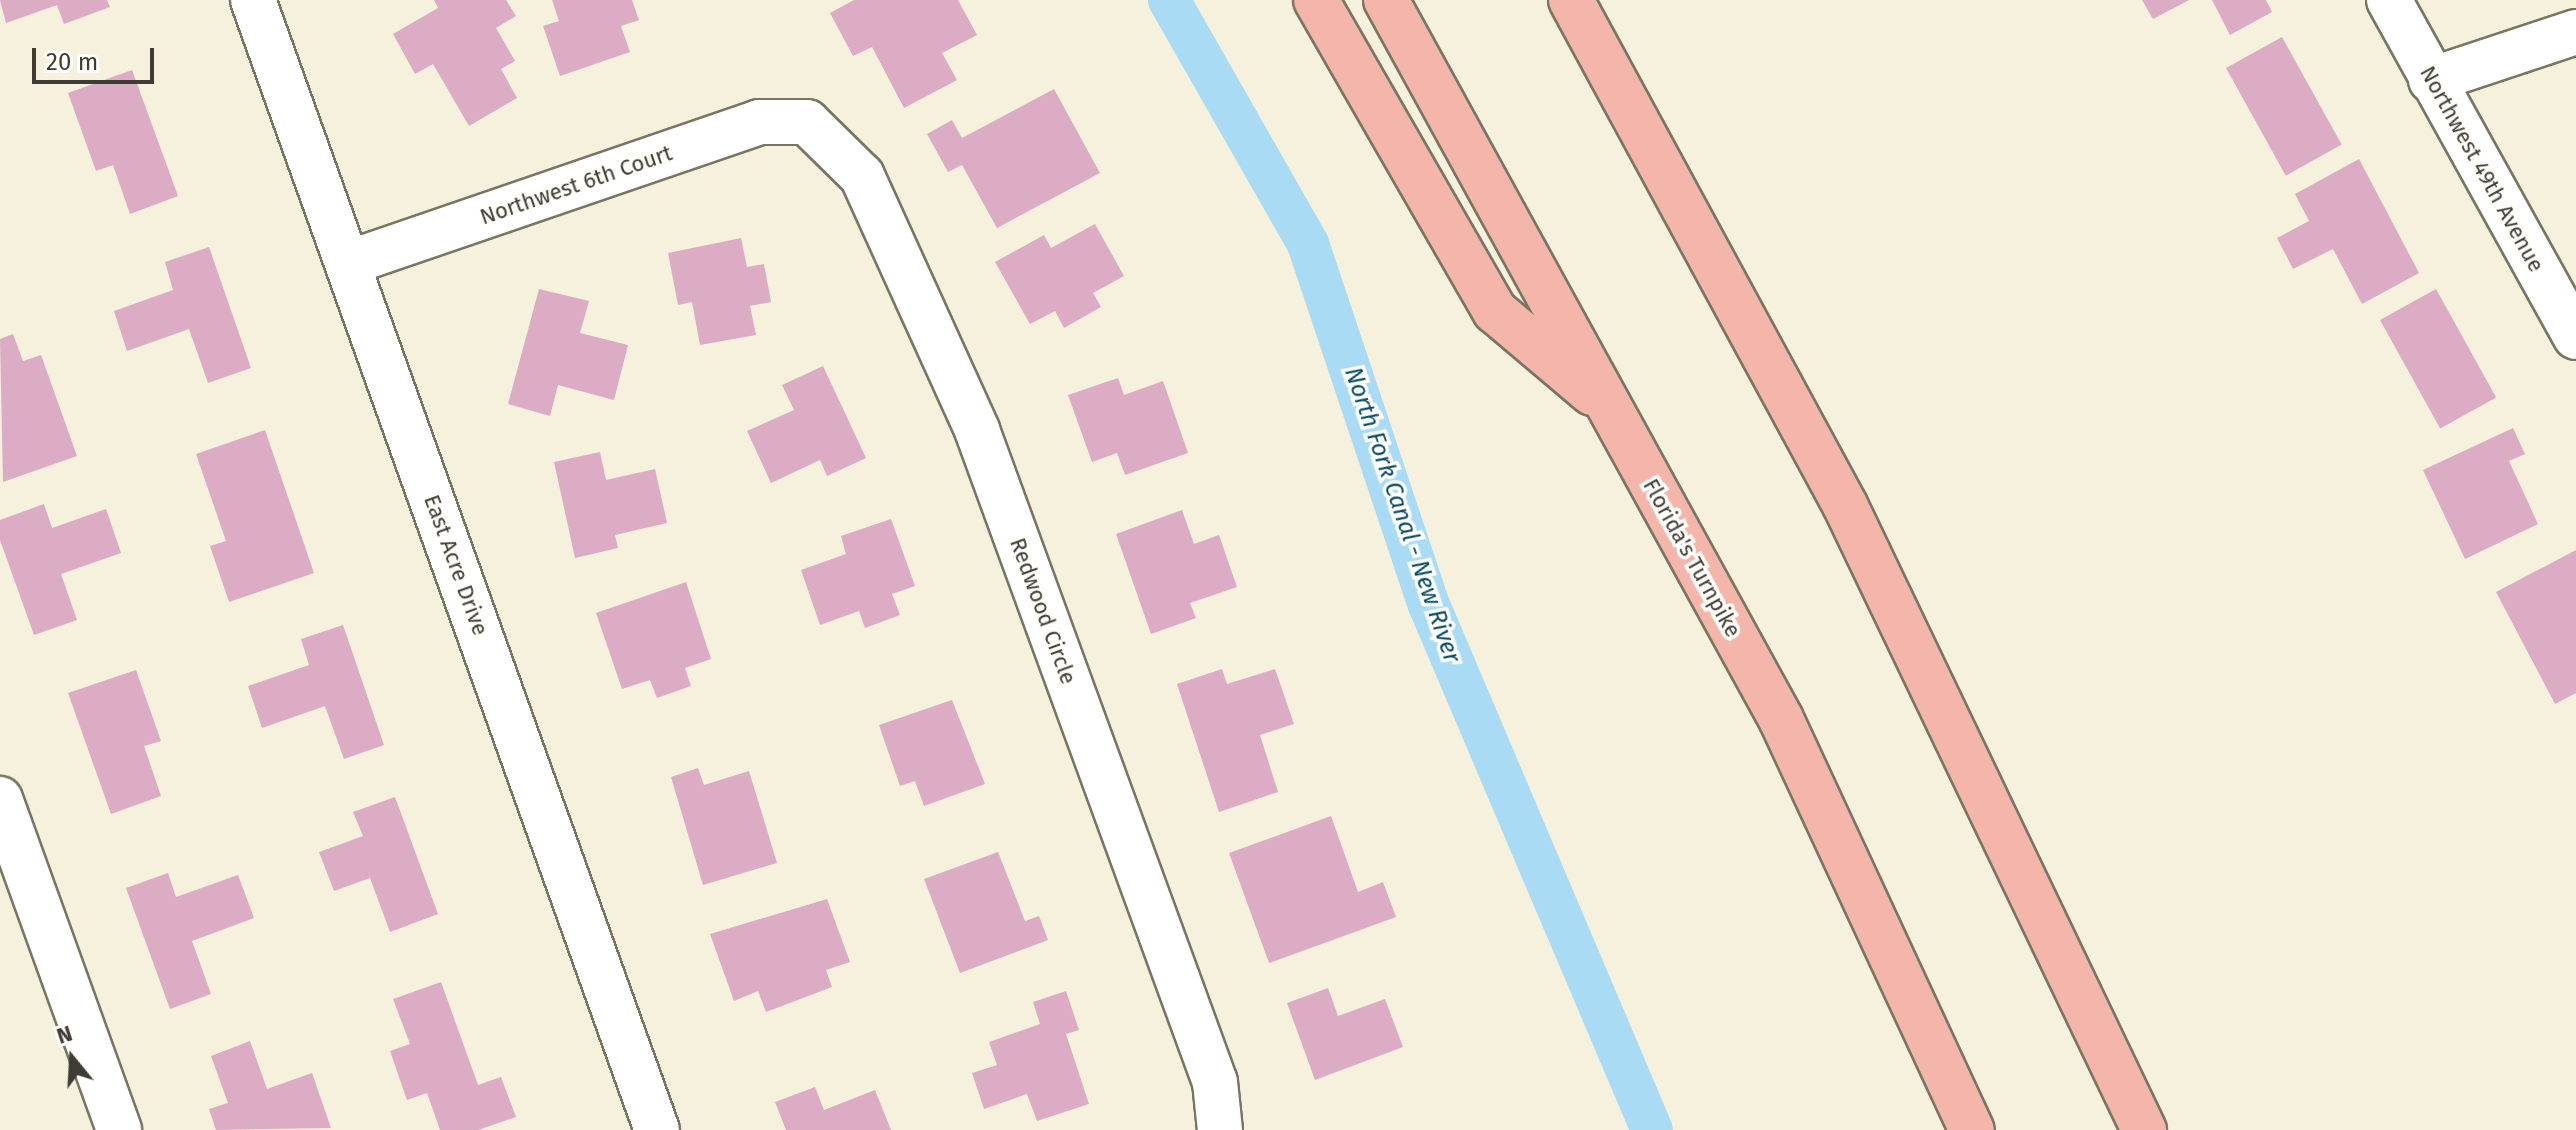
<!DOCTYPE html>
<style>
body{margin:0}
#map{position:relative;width:2576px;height:1130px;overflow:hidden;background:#f5f1dd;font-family:"Fira Sans",sans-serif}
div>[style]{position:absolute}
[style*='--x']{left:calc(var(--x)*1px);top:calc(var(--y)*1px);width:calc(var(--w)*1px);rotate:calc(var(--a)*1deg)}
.canal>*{height:42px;margin:-21px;padding:0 21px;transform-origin:21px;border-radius:21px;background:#a9dbf5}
.building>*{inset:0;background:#dbacc4;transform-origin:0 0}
.roads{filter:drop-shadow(2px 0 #797563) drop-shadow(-2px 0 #797563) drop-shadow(0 2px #797563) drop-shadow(0 -2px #797563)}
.minor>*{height:44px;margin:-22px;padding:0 22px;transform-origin:22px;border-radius:22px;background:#fff}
.highway>*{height:44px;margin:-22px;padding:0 22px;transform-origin:22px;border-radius:22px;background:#f4b5ab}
span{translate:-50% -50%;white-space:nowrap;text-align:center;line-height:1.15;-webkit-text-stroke:7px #fffefa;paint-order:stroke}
.street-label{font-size:22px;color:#3e3c34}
.water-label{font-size:24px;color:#064963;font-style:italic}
.north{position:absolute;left:32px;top:1018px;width:80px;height:80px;-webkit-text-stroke:6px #fffefa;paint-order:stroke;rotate:342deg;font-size:22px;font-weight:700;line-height:32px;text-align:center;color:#3e3c34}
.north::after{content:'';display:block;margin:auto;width:28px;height:36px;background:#3e3c34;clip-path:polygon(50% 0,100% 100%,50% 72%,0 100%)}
.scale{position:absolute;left:32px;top:48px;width:122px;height:36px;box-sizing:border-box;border:4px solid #3e3c34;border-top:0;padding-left:10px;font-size:24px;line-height:28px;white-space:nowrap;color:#3e3c34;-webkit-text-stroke:6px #fffefa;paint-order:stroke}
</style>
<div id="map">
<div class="canal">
<i style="--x:1169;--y:0;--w:281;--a:60.3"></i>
<i style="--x:1308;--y:244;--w:381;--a:71.5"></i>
<i style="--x:1429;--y:605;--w:570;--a:66.99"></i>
</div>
<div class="building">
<i style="clip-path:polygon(0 0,107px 0,110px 7px,64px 24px,57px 5px,6px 23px)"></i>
<i style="clip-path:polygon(434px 0,506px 0,516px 16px,496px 28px,515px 61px,501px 69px,517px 98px,469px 126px,433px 64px,415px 74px,393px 34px,438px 8px)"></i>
<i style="clip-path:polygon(552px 0,632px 0,639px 20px,621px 26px,630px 52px,560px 76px,543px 26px,559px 21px)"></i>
<i style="clip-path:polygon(854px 0,958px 0,977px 35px,942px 53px,957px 80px,904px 108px,872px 47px,853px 56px,830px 13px)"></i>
<i style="clip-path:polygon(2142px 0,2189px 0,2153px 19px)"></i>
<i style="clip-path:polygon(2212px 0,2266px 0,2272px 12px,2230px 35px)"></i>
<i style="left:2282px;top:37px;width:123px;height:64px;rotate:61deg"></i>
<i style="clip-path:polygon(132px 70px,178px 196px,130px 214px,113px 165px,96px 171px,68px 93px)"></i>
<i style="clip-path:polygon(1054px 89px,1100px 173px,997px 228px,962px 165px,948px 172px,927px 134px,952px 120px,962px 138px)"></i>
<i style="clip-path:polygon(2359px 159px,2419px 273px,2362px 304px,2333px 249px,2293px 269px,2277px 238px,2309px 221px,2295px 194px)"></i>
<i style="clip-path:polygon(1095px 224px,1124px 276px,1093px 293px,1101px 307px,1064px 328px,1055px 311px,1030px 324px,995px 262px,1044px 235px,1051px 248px)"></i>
<i style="clip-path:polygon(741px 238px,747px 267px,764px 264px,771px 302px,750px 306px,756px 335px,700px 345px,692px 302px,678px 305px,668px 253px)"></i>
<i style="clip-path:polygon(209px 247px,251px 368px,208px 383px,189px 329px,127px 351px,114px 311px,173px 290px,165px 262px)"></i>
<i style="clip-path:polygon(539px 289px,589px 301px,580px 333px,628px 345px,614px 400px,558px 385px,550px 416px,508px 404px)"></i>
<i style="left:2436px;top:289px;width:124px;height:64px;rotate:61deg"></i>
<i style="clip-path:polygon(13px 334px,23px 361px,41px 355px,77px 456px,3px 482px,0 339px)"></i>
<i style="clip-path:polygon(823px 366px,866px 458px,827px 476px,820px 460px,771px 483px,747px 431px,794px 410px,782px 385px)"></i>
<i style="clip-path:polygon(1118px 378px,1124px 395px,1163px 381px,1188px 453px,1125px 475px,1117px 453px,1092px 462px,1068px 395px)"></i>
<i style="clip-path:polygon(2513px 428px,2525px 454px,2509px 461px,2538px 524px,2465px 559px,2423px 470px)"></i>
<i style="clip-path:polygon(265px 430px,314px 573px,229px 602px,210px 546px,226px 541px,196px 454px)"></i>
<i style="clip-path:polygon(600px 452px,606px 480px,655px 469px,667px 523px,615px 535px,618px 548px,575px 558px,554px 462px)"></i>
<i style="clip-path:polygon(44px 504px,52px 528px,106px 509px,121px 553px,61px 574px,77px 620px,34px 635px,0 540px,0 520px)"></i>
<i style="clip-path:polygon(1182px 510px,1194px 544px,1219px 535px,1237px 587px,1190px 603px,1196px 618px,1151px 634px,1116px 534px)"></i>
<i style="clip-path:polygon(891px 519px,915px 586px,892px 594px,900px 615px,865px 628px,859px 611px,820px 625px,801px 570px,846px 554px,841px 536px)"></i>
<i style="clip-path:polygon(2576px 550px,2576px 693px,2555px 704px,2496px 592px)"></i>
<i style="clip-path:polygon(686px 582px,711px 659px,685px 668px,691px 686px,657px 698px,650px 680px,622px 689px,596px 613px)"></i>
<i style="clip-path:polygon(343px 625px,384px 745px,344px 759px,325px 706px,262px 728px,248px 686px,309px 665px,301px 639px)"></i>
<i style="clip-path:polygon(1222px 669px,1227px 684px,1275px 669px,1294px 724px,1260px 735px,1278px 792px,1219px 812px,1177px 684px)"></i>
<i style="clip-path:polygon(136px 670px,161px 741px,144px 746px,161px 796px,111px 814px,68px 693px)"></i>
<i style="clip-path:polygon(952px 700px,985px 784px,924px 806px,915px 781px,900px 786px,879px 725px)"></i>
<i style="clip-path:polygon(698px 768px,704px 785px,749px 771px,777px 863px,703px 885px,671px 777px)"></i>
<i style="clip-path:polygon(395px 797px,438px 914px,390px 932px,370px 878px,334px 891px,319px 852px,363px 836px,353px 812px)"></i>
<i style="clip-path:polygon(1331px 816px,1358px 892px,1383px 882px,1396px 917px,1269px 963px,1229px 853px)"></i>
<i style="clip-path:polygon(998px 852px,1025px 921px,1039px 916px,1048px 940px,960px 973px,924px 879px)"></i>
<i style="clip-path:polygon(168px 873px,176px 897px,238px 875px,254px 918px,192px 941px,211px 994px,170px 1009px,126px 888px)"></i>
<i style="clip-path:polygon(827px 899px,850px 962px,826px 970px,832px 987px,766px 1012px,758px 991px,734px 1001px,710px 934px)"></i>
<i style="clip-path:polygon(441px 982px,478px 1085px,501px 1077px,516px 1117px,478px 1130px,440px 1130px,427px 1093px,407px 1100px,390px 1051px,410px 1044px,393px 999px)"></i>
<i style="clip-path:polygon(1328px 988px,1338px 1016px,1385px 999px,1403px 1047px,1315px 1080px,1287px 1003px)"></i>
<i style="clip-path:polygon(1066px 991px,1079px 1030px,1066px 1034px,1089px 1104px,1037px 1121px,1027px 1094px,984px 1109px,972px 1073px,997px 1065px,989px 1042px,1040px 1024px,1033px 1002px)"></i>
<i style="clip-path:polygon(250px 1041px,267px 1089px,312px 1073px,331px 1128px,216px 1130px,209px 1109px,228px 1103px,211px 1056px)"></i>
<i style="clip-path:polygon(815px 1087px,824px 1110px,875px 1090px,891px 1130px,786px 1130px,775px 1102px)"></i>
</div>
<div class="roads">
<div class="minor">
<i style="--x:253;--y:0;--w:1200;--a:70.33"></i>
<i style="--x:2389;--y:0;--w:385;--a:61"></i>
<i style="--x:2431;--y:80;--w:153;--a:-18.3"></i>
<i style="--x:348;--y:263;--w:435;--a:-18.9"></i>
<i style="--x:759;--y:122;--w:48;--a:0"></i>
<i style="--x:807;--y:122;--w:77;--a:44.5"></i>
<i style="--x:862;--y:176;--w:279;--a:65.6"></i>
<i style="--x:977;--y:430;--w:694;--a:69.95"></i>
<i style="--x:1215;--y:1082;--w:48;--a:84.1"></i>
<i style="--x:0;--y:799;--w:352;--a:70.2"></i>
</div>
<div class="highway">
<i style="--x:1316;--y:0;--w:359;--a:60.1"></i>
<i style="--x:1495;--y:311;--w:127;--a:40.2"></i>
<i style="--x:1386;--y:0;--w:820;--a:61.22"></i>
<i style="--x:1781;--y:719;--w:453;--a:65.1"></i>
<i style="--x:1571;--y:0;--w:575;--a:61.52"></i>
<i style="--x:1845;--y:505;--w:693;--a:64.43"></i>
</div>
</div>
<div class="street-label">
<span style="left:2482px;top:169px;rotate:61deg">Northwest 49th Avenue</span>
<span style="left:576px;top:185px;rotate:-19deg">Northwest 6th Court</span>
<span style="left:1692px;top:558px;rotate:61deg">Florida's Turnpike</span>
<span style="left:456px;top:565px;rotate:70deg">East Acre Drive</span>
<span style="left:1043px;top:611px;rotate:70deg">Redwood Circle</span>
</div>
<div class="water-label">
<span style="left:1402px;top:515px;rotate:71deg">North Fork Canal - New River</span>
</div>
<div class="north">N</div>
<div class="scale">20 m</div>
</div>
